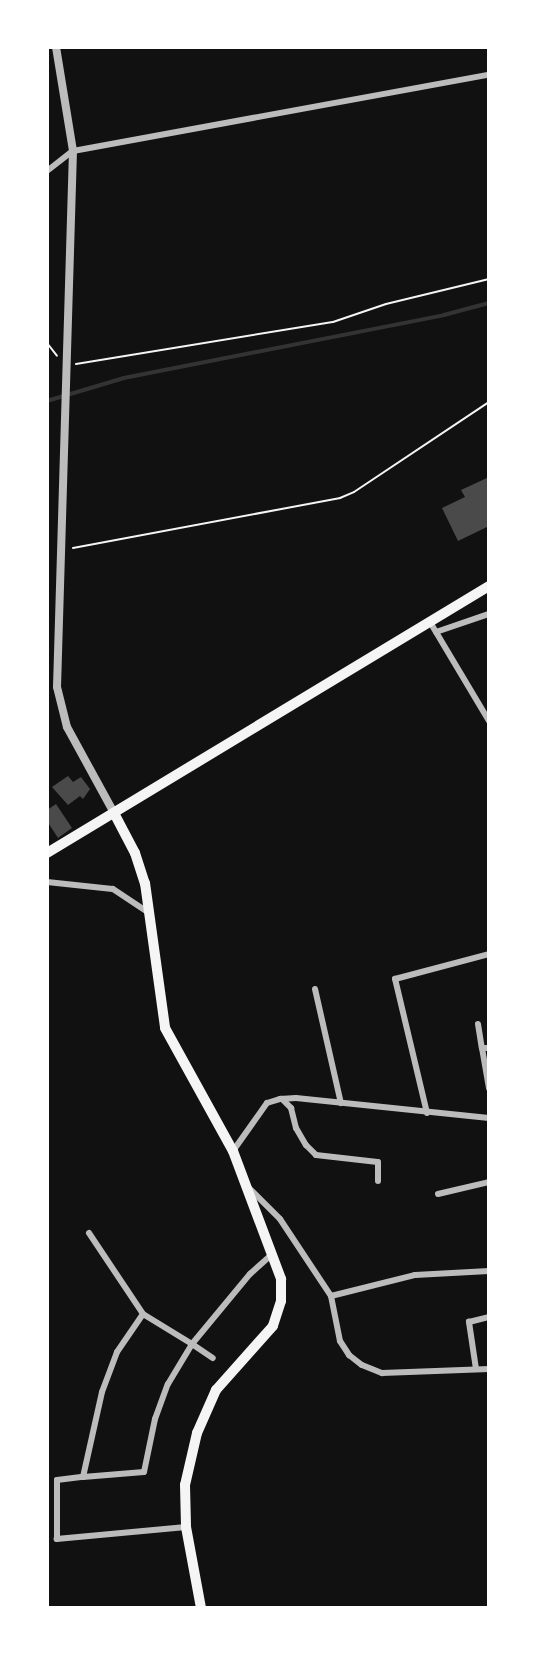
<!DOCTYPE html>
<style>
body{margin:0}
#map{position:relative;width:536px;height:1655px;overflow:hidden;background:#111;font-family:Barlow,sans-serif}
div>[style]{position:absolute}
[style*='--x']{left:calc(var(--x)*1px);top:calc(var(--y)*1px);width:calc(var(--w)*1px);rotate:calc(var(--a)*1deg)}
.stream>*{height:3.5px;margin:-1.75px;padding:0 1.75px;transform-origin:1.75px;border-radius:1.75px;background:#333}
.building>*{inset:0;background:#4a4a4a}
.path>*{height:2px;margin:-1px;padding:0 1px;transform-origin:1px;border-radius:1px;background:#f5f5f5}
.minor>*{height:6px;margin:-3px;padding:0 3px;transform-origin:3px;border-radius:3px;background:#bcbcbc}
.tertiary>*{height:8px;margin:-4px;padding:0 4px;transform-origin:4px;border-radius:4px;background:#bcbcbc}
.primary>*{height:10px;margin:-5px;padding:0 5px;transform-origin:5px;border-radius:5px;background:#f5f5f5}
.trunk>*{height:10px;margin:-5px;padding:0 5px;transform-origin:5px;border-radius:5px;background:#f5f5f5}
span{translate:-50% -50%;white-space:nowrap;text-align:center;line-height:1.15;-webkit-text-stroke:6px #fff;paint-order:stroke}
.frame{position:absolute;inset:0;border:49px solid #fff;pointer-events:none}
</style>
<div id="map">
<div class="stream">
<i style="--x:47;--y:401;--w:80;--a:-16.6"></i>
<i style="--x:124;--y:378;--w:326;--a:-11.1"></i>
<i style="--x:444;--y:315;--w:47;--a:-14.9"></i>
</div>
<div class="building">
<i style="clip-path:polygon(489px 477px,489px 526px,458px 541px,442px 508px,465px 497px,461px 490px)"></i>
<i style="clip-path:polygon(68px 776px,73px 782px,81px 777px,90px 789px,83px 799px,80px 796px,68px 805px,52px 787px)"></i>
<i style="clip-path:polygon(56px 804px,72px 828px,58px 838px,47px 821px,47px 810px)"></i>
</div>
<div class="path">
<i style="--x:47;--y:343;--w:16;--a:52"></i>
<i style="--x:76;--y:364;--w:260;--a:-9.3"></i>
<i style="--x:333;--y:322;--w:56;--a:-18.8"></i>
<i style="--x:386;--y:304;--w:106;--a:-13.6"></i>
<i style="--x:73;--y:548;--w:272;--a:-10.6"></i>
<i style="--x:340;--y:498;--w:15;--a:-23"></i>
<i style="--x:354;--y:492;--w:162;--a:-33.7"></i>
</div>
<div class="minor">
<i style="--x:47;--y:171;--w:33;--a:-38"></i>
<i style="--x:73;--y:151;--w:423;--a:-10.4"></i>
<i style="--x:430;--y:622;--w:115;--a:59.2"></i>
<i style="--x:436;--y:632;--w:56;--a:-18.8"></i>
<i style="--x:47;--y:882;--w:66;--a:6.1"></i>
<i style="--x:113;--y:889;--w:43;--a:33.7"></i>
<i style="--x:315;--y:989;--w:117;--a:77.2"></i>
<i style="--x:478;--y:1024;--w:24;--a:81"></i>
<i style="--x:489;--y:1048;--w:7;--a:180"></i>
<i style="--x:482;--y:1048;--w:41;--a:80.1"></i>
<i style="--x:282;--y:1099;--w:13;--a:45"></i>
<i style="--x:291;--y:1108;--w:21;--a:76"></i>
<i style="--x:296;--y:1128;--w:20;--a:60"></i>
<i style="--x:306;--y:1145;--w:14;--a:45"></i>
<i style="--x:316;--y:1155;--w:62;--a:6.4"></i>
<i style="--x:378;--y:1162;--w:19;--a:90"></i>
<i style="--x:427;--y:1113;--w:138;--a:-103.4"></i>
<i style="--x:395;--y:979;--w:97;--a:-14.9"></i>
<i style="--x:233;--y:1151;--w:59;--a:-54.7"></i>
<i style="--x:267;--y:1103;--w:14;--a:-17"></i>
<i style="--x:280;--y:1099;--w:16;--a:-4"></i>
<i style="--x:296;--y:1098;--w:194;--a:5.9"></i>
<i style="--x:250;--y:1189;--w:42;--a:45"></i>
<i style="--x:280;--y:1219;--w:92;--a:56.5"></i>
<i style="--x:331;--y:1296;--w:46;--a:78.7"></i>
<i style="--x:340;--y:1341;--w:17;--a:57"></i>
<i style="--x:349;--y:1355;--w:16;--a:38"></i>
<i style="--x:362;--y:1365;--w:22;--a:22"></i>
<i style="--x:382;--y:1373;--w:107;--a:-2.1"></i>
<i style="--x:438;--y:1194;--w:52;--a:-13.2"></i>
<i style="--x:89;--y:1233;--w:97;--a:56.3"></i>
<i style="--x:331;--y:1296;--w:87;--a:-14"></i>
<i style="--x:415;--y:1275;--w:74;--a:-3.1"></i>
<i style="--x:476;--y:1369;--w:48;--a:-98.5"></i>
<i style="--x:469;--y:1322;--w:21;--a:-14"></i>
<i style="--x:83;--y:1477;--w:61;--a:-4.7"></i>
<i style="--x:144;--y:1472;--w:54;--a:-78.3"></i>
<i style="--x:155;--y:1419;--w:37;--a:-70"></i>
<i style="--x:168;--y:1384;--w:47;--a:-59"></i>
<i style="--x:192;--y:1344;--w:25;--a:34"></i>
<i style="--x:186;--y:1527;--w:130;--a:174.7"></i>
<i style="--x:57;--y:1539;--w:59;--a:-90"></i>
<i style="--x:57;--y:1480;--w:26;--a:-7"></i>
<i style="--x:83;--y:1477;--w:87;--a:-77.4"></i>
<i style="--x:102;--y:1392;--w:43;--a:-69.4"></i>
<i style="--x:117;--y:1352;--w:46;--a:-55.6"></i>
<i style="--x:143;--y:1314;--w:57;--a:31.5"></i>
<i style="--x:192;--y:1344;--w:91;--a:-50.4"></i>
<i style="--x:250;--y:1274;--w:30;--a:-42"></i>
</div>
<div class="tertiary">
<i style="--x:56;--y:47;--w:105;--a:80.7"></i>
<i style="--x:73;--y:151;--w:536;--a:91.71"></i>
<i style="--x:57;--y:687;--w:41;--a:76"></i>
<i style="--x:67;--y:727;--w:98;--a:61.3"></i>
</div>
<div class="primary">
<i style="--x:114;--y:813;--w:45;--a:62.3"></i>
<i style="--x:135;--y:853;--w:32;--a:72"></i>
<i style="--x:145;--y:883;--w:146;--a:82.1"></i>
<i style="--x:165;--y:1028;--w:141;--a:61.1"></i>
<i style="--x:233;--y:1151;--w:137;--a:69.4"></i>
<i style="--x:281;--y:1279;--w:22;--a:90"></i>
<i style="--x:281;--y:1301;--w:26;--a:108"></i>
<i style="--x:273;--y:1326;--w:86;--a:131.7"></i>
<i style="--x:216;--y:1390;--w:47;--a:113.8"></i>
<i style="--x:197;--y:1433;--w:53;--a:103"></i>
<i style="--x:185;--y:1485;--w:42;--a:88.6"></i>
<i style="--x:186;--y:1527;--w:82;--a:79.5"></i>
</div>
<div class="trunk">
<i style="--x:47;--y:853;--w:516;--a:-31.14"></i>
</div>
<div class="frame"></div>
</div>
